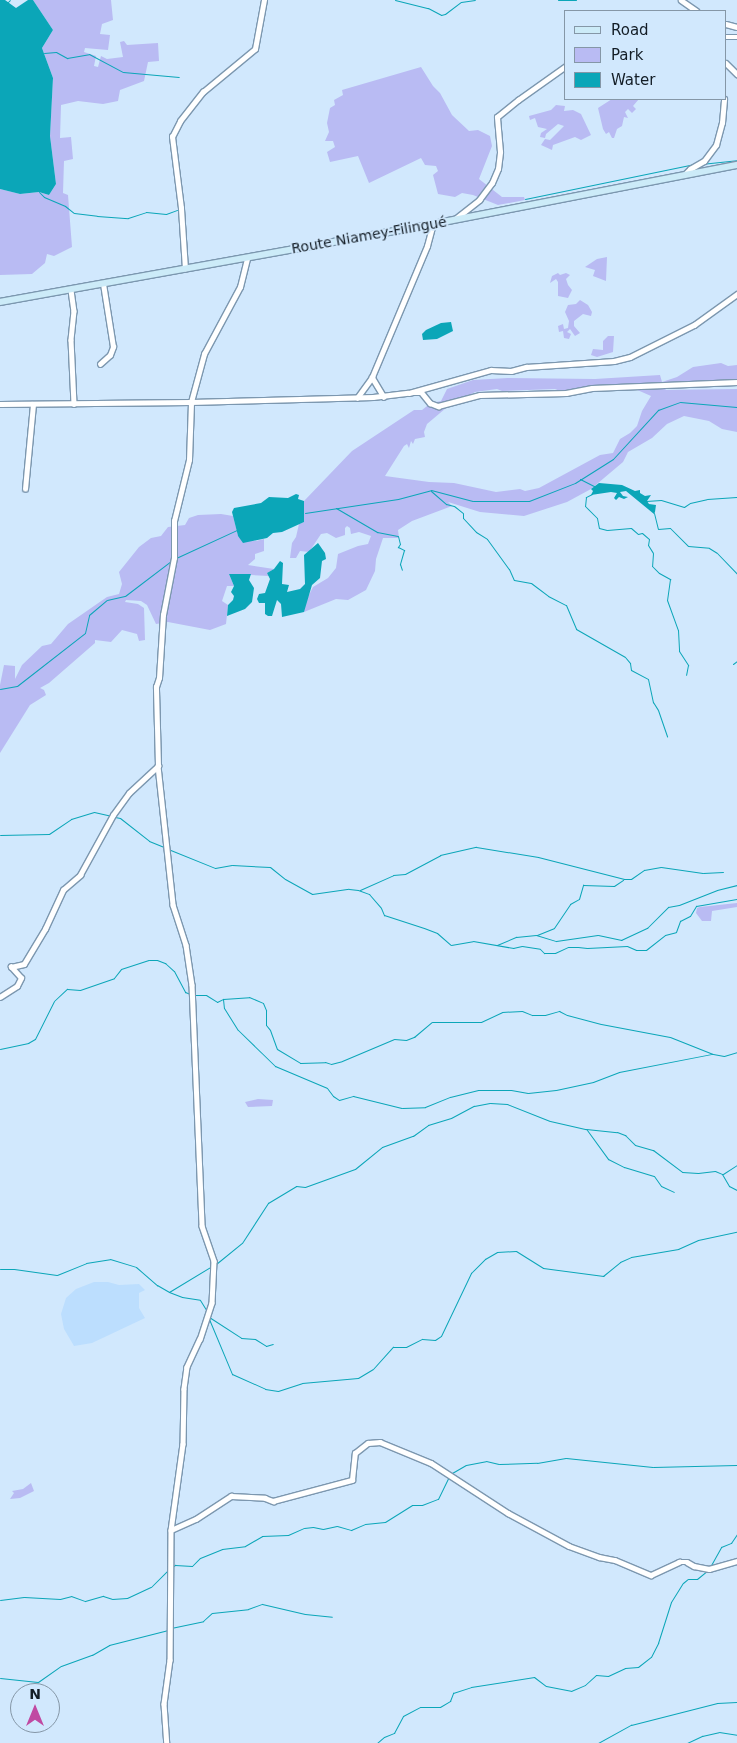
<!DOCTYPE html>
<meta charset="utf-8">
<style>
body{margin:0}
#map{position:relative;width:737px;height:1743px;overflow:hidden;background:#d1e8fd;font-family:"DejaVu Sans",sans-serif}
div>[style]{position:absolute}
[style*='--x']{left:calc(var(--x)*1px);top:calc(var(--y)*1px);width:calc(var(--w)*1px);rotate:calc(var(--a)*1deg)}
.built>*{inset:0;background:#bcdefe}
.green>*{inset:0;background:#b9bbf3}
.water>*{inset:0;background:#0ba6b8}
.stream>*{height:1px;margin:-0.5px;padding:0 0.5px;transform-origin:0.5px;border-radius:0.5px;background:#0ba6b8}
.roads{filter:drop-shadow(1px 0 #7c97af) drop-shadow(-1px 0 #7c97af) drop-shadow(0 1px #7c97af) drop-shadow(0 -1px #7c97af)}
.minor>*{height:4.5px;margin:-2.25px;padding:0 2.25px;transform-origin:2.25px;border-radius:2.25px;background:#fff}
.major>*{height:5.5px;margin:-2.75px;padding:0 2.75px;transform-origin:2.75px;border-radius:2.75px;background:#ccebf8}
span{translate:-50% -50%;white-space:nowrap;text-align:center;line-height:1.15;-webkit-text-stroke:4px #d1e8fd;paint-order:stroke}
.street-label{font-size:14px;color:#131d26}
.legend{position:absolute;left:564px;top:10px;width:162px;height:90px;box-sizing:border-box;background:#d1e8fd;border:1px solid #8597a7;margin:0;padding:6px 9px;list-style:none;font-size:15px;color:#131d26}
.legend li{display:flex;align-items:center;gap:10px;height:25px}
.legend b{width:25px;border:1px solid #8597a7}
.north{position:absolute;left:10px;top:1683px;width:50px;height:50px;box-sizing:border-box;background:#d1e8fd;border:1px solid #8597a7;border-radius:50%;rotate:0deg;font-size:14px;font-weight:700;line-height:20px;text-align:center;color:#131d26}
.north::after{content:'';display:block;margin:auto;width:18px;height:22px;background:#c04aa2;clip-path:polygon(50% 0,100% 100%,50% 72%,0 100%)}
</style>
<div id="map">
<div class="built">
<i style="clip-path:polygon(94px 1282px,108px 1282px,119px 1285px,139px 1284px,145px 1290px,139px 1293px,139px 1308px,145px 1318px,92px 1343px,74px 1346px,64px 1329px,61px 1314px,66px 1298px,76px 1289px)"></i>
</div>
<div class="green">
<i style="clip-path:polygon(33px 0,111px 0,113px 20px,102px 24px,100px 34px,110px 35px,108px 50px,85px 48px,84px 52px,96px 56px,94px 66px,98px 67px,101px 56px,107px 59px,123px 57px,120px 42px,124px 41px,127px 45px,158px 43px,159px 61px,148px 62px,144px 81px,120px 90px,118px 101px,103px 104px,78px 101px,61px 105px,60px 138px,71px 137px,73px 159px,64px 161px,63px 193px,68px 195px,72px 247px,54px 256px,47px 254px,45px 263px,32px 274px,0 275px,0 189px,20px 194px,39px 192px,49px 195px,56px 184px,50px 136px,53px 78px,42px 48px,53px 30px)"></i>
<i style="clip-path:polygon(421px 67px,433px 86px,440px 93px,452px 115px,469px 131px,478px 130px,490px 136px,492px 146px,479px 179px,502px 197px,524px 197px,525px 200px,498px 205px,473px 195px,462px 193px,455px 197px,438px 194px,433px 175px,438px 171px,436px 166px,425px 165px,421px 158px,369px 183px,358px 156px,330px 162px,327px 152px,335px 147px,333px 141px,325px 141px,329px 132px,327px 123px,330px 108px,335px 105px,334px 100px,343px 95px,342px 90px)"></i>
<i style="clip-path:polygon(612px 99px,639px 99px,633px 106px,636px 109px,632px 113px,628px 109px,625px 112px,628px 118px,624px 117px,622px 126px,617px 129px,614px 138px,612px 138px,609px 132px,606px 134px,603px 129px,598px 108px)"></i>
<i style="clip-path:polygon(556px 105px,565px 106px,564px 111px,573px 110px,581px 114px,591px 135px,581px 140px,575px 137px,553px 145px,552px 150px,541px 145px,545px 139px,550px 140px,564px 126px,558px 124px,546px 134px,545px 138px,540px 137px,541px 133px,547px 129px,538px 127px,535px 118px,530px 120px,529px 116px,551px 110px)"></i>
<i style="clip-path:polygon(607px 257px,606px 281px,593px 276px,595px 270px,585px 267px,597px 259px)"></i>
<i style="clip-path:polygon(558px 273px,560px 275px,566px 273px,570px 275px,566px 279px,568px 285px,572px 290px,568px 298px,558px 296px,558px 282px,556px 279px,550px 283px,552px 276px)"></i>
<i style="clip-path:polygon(580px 300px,588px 305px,592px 312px,591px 316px,583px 314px,574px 321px,574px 326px,580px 333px,575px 336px,570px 329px,567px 332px,571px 334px,569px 339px,564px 338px,563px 331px,559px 332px,558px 326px,563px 324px,564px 329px,568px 328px,569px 321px,565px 312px,568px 305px,576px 304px)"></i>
<i style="clip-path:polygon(608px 336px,614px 336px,613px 352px,597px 357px,591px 355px,593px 349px,603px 350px,603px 341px)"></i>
<i style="clip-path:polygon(evenodd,721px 363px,728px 366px,737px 365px,737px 379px,662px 384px,666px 390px,737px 389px,737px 432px,722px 429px,709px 421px,684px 416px,667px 424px,652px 438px,628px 452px,623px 462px,591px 489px,567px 502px,524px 516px,480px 512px,448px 502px,452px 506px,412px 521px,398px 530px,399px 538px,383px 538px,376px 559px,375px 571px,366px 590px,348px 600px,336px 599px,304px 612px,304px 605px,313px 587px,328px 578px,336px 568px,338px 554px,358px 546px,368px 544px,371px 536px,359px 532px,351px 534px,350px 528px,347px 526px,345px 528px,345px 535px,336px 538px,327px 533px,321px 534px,309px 552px,300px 551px,296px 558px,290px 558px,292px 543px,296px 537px,299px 524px,304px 522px,304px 501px,352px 451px,414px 410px,422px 410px,431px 403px,441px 401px,447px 389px,473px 380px,508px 378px,595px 379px,660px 375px,662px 382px,677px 377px,693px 367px,721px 363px,626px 385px,651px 396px,642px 411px,637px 426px,630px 433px,620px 439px,613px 453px,600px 455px,539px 488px,525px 491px,520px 489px,496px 492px,454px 483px,429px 482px,385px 476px,404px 446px,407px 444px,409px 448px,411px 441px,413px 444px,415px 439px,425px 437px,424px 432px,427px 424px,446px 408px,475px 392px,497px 389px,502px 391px,555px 389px,560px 391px,592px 386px,626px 385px)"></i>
<i style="clip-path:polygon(221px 514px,233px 516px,238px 536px,256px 541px,264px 539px,264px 551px,255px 554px,255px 559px,248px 565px,274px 569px,267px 573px,269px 576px,229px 574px,234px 586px,227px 586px,222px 601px,228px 605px,226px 624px,210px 630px,168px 622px,156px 624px,147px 605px,141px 601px,126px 600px,125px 602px,138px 604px,144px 608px,145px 640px,139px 641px,137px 634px,122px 630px,111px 642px,95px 640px,95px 643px,49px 683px,40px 688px,44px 690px,46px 695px,30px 705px,0 753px,0 685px,4px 665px,15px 666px,15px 679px,22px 665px,42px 646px,51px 644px,68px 624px,107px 597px,119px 594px,122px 584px,119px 572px,139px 547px,151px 538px,161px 536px,168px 527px,185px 525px,189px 518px,198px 515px)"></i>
<i style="clip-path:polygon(737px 903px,737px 907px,712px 911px,711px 921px,702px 921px,696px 913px,697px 908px,700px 907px)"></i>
<i style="clip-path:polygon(258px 1099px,273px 1100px,272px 1106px,248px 1107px,245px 1102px)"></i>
<i style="clip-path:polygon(31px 1483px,34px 1491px,20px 1498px,10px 1499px,14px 1493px,12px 1491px,23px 1489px)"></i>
</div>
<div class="water">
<i style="clip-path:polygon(0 0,5px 0,16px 8px,28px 0,33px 0,53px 30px,42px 48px,53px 78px,50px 136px,56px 184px,49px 195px,39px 192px,20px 194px,0 189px)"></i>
<i style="clip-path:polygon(451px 322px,453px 331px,437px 339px,423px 340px,422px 334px,426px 330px,441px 323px)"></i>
<i style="clip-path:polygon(599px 483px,622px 485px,635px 491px,640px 490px,640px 493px,645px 496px,651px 495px,647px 501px,649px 504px,656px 505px,655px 512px,654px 514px,626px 491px,620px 492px,623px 496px,628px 497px,624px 499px,619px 497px,616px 500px,614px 498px,617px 493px,611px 492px,591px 495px,593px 491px,591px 489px)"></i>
<i style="clip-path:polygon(296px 494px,299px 495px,298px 499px,304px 501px,304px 522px,282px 532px,273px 533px,267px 538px,243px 543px,238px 536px,232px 512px,234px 508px,261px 503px,269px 497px,288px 498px)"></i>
<i style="clip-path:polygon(318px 543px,325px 553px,326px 559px,322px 561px,320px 578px,312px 585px,304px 612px,282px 617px,281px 604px,277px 600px,272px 616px,268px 616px,265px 614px,265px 603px,259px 603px,257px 599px,259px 594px,265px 593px,270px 579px,267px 573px,274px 569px,280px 561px,283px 563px,282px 584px,289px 585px,287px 592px,300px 589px,305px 584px,304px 555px)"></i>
<i style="clip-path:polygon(229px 574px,251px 574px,249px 580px,254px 588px,252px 602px,245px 609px,227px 616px,228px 605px,233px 600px,234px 596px,231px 592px,234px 586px)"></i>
</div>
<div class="stream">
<i style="--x:395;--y:0;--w:34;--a:14"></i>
<i style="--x:428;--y:8;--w:15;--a:28"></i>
<i style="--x:441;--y:15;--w:4;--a:-14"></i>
<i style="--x:445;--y:14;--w:20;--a:-37"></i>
<i style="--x:461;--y:2;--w:14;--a:-8"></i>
<i style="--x:558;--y:0;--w:18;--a:0"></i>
<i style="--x:7;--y:3;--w:4;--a:-45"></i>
<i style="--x:44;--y:53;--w:12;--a:-5"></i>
<i style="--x:56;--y:52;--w:13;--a:29"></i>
<i style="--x:67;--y:58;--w:22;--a:-10"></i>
<i style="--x:89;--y:54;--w:38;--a:28"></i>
<i style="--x:123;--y:72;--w:56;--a:5.1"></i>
<i style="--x:701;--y:164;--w:36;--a:-6"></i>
<i style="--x:39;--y:192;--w:7;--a:45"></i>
<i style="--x:44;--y:197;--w:23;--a:23"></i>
<i style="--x:65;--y:206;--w:11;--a:38"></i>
<i style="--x:74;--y:213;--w:23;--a:7"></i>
<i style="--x:97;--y:216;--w:31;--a:4"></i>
<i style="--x:128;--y:218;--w:19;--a:-18"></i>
<i style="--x:146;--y:212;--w:20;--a:6"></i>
<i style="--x:166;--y:214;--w:12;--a:-20"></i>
<i style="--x:525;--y:199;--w:173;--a:-11.7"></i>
<i style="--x:580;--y:479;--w:16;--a:27"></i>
<i style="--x:431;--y:491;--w:20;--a:41"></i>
<i style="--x:446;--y:504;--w:8;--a:14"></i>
<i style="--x:454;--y:506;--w:11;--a:38"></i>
<i style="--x:463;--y:513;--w:5;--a:90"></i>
<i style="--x:463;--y:518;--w:19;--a:47"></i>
<i style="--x:476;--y:532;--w:13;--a:32"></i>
<i style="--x:487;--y:539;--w:37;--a:54"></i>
<i style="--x:509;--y:569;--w:12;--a:66"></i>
<i style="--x:514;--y:580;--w:17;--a:10"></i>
<i style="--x:531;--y:583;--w:21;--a:37"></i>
<i style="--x:548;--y:596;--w:20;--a:27"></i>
<i style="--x:566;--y:605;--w:26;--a:67"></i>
<i style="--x:576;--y:629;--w:56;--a:29.7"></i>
<i style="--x:625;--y:657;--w:8;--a:50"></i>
<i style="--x:630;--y:663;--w:7;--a:82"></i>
<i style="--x:631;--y:670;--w:19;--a:28"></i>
<i style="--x:648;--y:679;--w:24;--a:78"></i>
<i style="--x:653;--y:702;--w:9;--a:58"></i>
<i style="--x:658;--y:710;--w:28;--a:71"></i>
<i style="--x:592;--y:494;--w:7;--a:153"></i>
<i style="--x:586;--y:497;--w:9;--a:96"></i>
<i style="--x:585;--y:506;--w:17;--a:45"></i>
<i style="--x:597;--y:518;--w:10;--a:79"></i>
<i style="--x:599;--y:528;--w:8;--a:14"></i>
<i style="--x:607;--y:530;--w:24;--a:-5"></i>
<i style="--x:631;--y:528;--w:9;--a:41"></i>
<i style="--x:638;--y:534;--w:4;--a:-14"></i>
<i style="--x:642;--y:533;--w:9;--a:41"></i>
<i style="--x:649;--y:539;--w:6;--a:99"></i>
<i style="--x:648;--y:545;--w:9;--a:58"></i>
<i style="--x:653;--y:553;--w:13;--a:94"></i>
<i style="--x:652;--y:566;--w:10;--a:45"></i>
<i style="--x:659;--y:573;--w:13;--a:29"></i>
<i style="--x:670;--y:579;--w:21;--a:98"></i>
<i style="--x:667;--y:600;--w:32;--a:70"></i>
<i style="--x:678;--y:630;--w:21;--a:87"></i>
<i style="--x:679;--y:651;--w:17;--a:57"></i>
<i style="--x:688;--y:665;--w:10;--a:101"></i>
<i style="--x:646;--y:501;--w:15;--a:-4"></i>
<i style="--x:661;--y:500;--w:24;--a:17"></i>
<i style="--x:684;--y:507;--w:7;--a:-34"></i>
<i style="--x:690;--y:503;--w:17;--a:-13"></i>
<i style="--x:707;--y:499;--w:30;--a:-4"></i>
<i style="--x:336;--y:508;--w:48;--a:30.3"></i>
<i style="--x:377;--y:532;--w:21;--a:11"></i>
<i style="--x:398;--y:536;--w:8;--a:76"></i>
<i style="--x:400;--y:544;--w:4;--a:124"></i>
<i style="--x:398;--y:547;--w:7;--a:27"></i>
<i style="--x:404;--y:550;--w:15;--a:106"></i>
<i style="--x:400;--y:564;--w:6;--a:72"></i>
<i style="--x:305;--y:513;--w:94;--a:-8.6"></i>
<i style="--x:398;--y:499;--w:34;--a:-15"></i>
<i style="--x:431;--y:490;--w:43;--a:14.7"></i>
<i style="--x:473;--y:501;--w:56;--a:0"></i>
<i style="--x:529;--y:501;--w:49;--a:-21.4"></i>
<i style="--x:575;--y:483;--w:45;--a:-32.3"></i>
<i style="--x:613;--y:459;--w:67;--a:-47.4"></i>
<i style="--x:658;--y:410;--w:23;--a:-20"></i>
<i style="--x:680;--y:402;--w:57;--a:5"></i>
<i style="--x:654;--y:513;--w:16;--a:76"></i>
<i style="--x:658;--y:529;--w:12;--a:-5"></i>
<i style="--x:670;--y:528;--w:25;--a:45"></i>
<i style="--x:688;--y:546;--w:21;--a:5"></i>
<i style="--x:709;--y:548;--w:9;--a:32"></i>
<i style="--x:717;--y:553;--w:29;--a:46"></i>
<i style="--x:176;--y:558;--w:69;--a:-24.7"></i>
<i style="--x:733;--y:664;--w:5;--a:-37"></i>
<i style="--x:0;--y:689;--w:17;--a:-10"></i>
<i style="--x:17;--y:686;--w:86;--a:-37.9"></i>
<i style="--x:85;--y:633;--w:18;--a:-77"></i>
<i style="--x:89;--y:615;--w:23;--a:-40"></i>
<i style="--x:107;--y:600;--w:18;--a:-13"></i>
<i style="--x:125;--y:596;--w:58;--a:-37.3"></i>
<i style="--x:115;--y:817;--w:5;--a:11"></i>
<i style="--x:120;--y:818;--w:37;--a:38"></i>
<i style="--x:149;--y:841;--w:16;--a:22"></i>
<i style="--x:0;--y:835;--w:49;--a:-1.2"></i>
<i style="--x:49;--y:834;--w:27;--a:-34"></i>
<i style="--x:71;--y:819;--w:24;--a:-17"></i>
<i style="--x:94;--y:812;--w:17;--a:13"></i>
<i style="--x:168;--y:849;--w:51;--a:22"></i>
<i style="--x:215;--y:868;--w:17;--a:-10"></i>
<i style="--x:232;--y:865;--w:38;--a:3"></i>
<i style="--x:270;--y:867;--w:19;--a:39"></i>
<i style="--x:285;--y:879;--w:31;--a:29"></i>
<i style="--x:312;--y:894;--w:37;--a:-8"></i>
<i style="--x:349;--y:889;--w:9;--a:6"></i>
<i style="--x:358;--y:890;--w:12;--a:20"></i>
<i style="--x:369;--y:894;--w:18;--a:49"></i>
<i style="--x:381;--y:908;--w:8;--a:67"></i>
<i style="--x:384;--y:915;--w:42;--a:18"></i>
<i style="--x:424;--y:928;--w:14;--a:21"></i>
<i style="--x:437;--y:933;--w:18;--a:41"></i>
<i style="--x:451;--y:945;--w:22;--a:-10"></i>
<i style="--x:473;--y:941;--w:41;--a:9.9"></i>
<i style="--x:513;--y:948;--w:9;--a:-13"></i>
<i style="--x:522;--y:946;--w:18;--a:9"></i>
<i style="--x:540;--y:949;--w:6;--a:45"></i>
<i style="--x:544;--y:953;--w:11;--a:0"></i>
<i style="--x:555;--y:953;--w:14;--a:-25"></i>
<i style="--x:568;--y:947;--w:10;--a:0"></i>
<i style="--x:578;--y:947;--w:9;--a:6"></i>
<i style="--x:587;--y:948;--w:40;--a:-2.9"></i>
<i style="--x:627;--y:946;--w:10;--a:24"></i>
<i style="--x:636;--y:950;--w:10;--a:0"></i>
<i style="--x:646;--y:950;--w:24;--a:-38"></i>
<i style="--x:665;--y:935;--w:11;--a:-15"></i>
<i style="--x:676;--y:932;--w:12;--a:-70"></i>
<i style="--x:680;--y:921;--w:11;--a:-27"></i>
<i style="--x:690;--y:916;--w:12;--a:-59"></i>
<i style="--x:696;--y:906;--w:42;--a:-9.7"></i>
<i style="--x:360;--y:890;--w:36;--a:-24"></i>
<i style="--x:393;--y:875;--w:12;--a:-5"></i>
<i style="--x:405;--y:874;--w:40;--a:-28"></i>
<i style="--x:440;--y:855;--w:37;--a:-13"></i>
<i style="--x:476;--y:847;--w:63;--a:9.2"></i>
<i style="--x:538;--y:857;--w:89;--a:14.3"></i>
<i style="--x:624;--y:879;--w:7;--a:0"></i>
<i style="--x:631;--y:879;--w:16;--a:-35"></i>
<i style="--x:644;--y:870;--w:17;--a:-10"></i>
<i style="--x:661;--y:867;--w:42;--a:8.1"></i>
<i style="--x:703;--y:873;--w:20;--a:-3"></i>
<i style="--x:537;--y:935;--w:18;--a:-22"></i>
<i style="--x:554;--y:928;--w:29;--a:-56"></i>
<i style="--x:570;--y:904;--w:10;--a:-29"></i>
<i style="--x:579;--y:899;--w:15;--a:-74"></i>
<i style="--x:583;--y:885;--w:31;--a:2"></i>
<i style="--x:614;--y:886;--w:11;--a:-34"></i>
<i style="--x:497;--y:945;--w:21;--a:-23"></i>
<i style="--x:516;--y:937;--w:20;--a:-6"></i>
<i style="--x:536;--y:935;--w:21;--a:17"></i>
<i style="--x:556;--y:941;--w:42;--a:-8.1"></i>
<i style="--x:598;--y:935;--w:24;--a:12"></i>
<i style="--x:621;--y:940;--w:29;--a:-25"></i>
<i style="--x:647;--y:928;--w:30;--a:-45"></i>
<i style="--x:668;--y:907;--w:11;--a:-10"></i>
<i style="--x:679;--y:905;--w:41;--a:-21.5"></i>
<i style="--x:717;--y:890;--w:21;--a:-14"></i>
<i style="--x:223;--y:999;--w:9;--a:84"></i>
<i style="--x:224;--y:1008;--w:26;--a:58"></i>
<i style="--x:238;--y:1030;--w:52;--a:44.2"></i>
<i style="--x:275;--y:1066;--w:56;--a:22.9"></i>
<i style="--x:327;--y:1088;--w:10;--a:53"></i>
<i style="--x:333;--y:1096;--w:7;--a:34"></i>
<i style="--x:339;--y:1100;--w:15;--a:-16"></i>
<i style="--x:353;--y:1096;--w:50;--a:13.8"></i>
<i style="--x:402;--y:1108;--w:23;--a:-2"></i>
<i style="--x:425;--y:1107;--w:27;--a:-22"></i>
<i style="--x:450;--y:1097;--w:29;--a:-14"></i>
<i style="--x:478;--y:1090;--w:33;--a:0"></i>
<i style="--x:511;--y:1090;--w:17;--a:10"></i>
<i style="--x:528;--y:1093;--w:28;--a:-6"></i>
<i style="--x:556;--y:1090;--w:38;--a:-12"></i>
<i style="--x:593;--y:1082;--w:28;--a:-21"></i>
<i style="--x:619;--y:1072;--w:95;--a:-11"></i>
<i style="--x:0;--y:1049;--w:29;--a:-12"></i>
<i style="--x:28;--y:1043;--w:8;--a:-30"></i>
<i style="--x:35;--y:1039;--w:42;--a:-63.4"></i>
<i style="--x:54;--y:1001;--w:18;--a:-43"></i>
<i style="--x:67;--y:989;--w:13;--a:4"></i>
<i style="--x:80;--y:990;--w:36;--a:-19"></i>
<i style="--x:114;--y:978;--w:11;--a:-52"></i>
<i style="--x:121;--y:969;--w:29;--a:-18"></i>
<i style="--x:149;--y:960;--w:8;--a:0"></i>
<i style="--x:157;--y:960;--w:9;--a:21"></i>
<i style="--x:165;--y:963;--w:12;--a:42"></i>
<i style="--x:174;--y:971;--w:24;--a:62"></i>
<i style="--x:185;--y:992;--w:9;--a:21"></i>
<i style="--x:193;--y:995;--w:13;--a:0"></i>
<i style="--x:206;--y:995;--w:13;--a:32"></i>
<i style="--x:217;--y:1002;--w:7;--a:-27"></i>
<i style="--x:223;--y:999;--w:26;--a:-4"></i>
<i style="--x:249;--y:997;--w:15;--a:23"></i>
<i style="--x:263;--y:1003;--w:8;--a:67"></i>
<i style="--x:266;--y:1010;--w:15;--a:90"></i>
<i style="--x:266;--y:1025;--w:6;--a:51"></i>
<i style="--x:270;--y:1030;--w:20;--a:70"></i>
<i style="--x:277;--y:1049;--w:27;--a:31"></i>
<i style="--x:300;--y:1063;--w:25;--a:-2"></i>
<i style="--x:325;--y:1062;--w:6;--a:18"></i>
<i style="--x:331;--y:1064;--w:11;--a:-15"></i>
<i style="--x:342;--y:1061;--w:56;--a:-22.9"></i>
<i style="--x:394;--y:1039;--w:12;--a:5"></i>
<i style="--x:406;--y:1040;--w:9;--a:-21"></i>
<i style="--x:414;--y:1037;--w:23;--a:-40"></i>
<i style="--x:432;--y:1022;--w:49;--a:0"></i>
<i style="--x:481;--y:1022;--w:23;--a:-25"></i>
<i style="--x:502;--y:1012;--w:20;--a:-3"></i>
<i style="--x:522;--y:1011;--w:11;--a:22"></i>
<i style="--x:532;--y:1015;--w:13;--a:0"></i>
<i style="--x:545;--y:1015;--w:15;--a:-16"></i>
<i style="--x:559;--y:1011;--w:9;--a:27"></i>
<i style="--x:567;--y:1015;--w:35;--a:15"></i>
<i style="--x:601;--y:1024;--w:70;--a:10.7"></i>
<i style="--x:670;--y:1037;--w:46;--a:21.6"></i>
<i style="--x:713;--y:1054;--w:11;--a:10"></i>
<i style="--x:724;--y:1056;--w:14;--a:-17"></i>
<i style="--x:587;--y:1130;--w:36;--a:54"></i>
<i style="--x:608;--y:1159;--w:18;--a:27"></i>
<i style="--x:624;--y:1167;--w:31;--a:17"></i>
<i style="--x:654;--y:1176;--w:12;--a:55"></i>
<i style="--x:661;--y:1186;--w:14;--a:25"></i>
<i style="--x:723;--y:1174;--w:17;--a:-33"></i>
<i style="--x:216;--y:1264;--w:33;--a:-39"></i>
<i style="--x:242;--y:1243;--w:48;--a:-57"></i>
<i style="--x:268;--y:1203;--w:33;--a:-31"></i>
<i style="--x:296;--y:1186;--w:9;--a:6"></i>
<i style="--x:305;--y:1187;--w:53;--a:-19.8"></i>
<i style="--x:355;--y:1169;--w:35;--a:-39"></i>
<i style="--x:382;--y:1147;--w:33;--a:-20"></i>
<i style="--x:413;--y:1136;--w:19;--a:-36"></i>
<i style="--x:428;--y:1125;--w:24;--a:-17"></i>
<i style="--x:451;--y:1118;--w:26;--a:-28"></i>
<i style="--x:474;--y:1106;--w:16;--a:-11"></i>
<i style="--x:490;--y:1103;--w:17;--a:3"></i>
<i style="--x:507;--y:1104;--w:46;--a:21.6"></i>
<i style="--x:550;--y:1121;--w:37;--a:13"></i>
<i style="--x:586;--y:1129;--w:31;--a:6"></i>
<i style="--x:617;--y:1132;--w:9;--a:21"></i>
<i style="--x:625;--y:1135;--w:14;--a:45"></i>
<i style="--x:635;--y:1145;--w:19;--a:16"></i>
<i style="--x:653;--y:1150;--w:36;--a:37"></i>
<i style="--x:682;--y:1172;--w:16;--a:4"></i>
<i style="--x:698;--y:1173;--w:17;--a:-7"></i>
<i style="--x:715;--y:1171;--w:8;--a:23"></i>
<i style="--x:722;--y:1174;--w:14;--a:60"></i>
<i style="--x:729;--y:1186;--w:9;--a:27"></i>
<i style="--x:0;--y:1269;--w:14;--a:0"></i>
<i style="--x:14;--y:1269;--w:43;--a:7.9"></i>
<i style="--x:57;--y:1275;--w:31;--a:-22"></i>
<i style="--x:86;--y:1263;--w:24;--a:-9"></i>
<i style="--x:110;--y:1259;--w:27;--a:17"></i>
<i style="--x:136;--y:1267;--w:28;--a:41"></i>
<i style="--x:157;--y:1285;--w:14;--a:30"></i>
<i style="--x:169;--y:1292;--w:14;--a:21"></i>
<i style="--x:182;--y:1297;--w:18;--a:9"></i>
<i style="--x:200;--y:1300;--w:15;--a:58"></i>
<i style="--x:169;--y:1292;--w:50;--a:-31.2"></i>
<i style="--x:209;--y:1317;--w:38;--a:33"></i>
<i style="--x:241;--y:1338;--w:14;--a:4"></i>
<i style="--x:255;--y:1339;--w:13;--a:32"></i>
<i style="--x:266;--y:1346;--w:7;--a:-16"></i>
<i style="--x:209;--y:1319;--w:60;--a:67.3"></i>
<i style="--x:232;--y:1374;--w:36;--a:24"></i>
<i style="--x:265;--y:1389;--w:13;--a:9"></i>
<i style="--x:278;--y:1391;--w:25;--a:-18"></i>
<i style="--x:302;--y:1383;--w:56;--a:-5.1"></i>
<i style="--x:358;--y:1378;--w:17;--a:-31"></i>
<i style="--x:373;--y:1369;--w:30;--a:-48"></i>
<i style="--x:393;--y:1347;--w:13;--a:0"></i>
<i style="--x:406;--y:1347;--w:18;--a:-27"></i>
<i style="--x:422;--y:1339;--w:13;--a:4"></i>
<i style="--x:435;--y:1340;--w:7;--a:-34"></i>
<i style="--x:441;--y:1336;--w:70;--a:-64.5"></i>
<i style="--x:471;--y:1273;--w:20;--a:-45"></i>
<i style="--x:485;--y:1259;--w:14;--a:-30"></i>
<i style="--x:497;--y:1252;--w:19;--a:-3"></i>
<i style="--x:516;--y:1251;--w:32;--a:32"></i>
<i style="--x:543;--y:1268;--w:61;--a:7.6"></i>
<i style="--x:603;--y:1276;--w:22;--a:-39"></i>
<i style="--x:620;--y:1262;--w:12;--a:-24"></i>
<i style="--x:631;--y:1257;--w:48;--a:-9.7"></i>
<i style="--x:678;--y:1249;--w:22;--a:-24"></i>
<i style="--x:698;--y:1240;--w:40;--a:-12"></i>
<i style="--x:452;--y:1473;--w:16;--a:-30"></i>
<i style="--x:466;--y:1465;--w:20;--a:-11"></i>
<i style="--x:486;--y:1461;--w:13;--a:13"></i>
<i style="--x:499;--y:1464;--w:38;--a:-2"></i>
<i style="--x:537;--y:1463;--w:29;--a:-10"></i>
<i style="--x:566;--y:1458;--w:87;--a:5.9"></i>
<i style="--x:653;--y:1467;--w:84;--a:-1.4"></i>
<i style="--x:172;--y:1567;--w:4;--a:-34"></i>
<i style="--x:175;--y:1565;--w:17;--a:3"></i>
<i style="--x:192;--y:1566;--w:11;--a:-45"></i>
<i style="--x:200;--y:1558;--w:24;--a:-22"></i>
<i style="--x:222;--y:1549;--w:23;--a:-7"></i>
<i style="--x:245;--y:1546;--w:20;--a:-30"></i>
<i style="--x:262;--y:1536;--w:26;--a:-2"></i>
<i style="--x:288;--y:1535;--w:17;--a:-24"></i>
<i style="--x:304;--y:1528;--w:9;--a:-6"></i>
<i style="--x:313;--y:1527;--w:10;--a:11"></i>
<i style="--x:323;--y:1529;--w:14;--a:-12"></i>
<i style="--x:337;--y:1526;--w:15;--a:16"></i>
<i style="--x:351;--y:1530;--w:15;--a:-23"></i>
<i style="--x:365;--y:1524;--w:20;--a:-6"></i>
<i style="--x:385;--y:1522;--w:32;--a:-32"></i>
<i style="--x:412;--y:1505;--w:10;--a:0"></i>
<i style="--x:422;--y:1505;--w:17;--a:-21"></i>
<i style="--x:438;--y:1499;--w:25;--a:-64"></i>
<i style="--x:710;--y:1567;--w:23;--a:-61"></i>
<i style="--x:721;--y:1547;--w:11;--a:-22"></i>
<i style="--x:731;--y:1543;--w:11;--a:-56"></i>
<i style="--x:0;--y:1600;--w:24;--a:-7"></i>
<i style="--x:24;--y:1597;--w:36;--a:3"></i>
<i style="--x:60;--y:1599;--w:11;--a:-15"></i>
<i style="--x:71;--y:1596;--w:15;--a:20"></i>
<i style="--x:85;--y:1601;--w:19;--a:-16"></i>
<i style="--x:103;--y:1596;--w:9;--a:18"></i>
<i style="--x:112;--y:1599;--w:15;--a:-4"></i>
<i style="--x:127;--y:1598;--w:26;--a:-25"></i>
<i style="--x:151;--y:1587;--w:25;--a:-45"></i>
<i style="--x:171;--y:1628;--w:33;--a:-12"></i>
<i style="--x:203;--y:1621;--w:12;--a:-42"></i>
<i style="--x:212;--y:1613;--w:36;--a:-6"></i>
<i style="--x:248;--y:1609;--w:15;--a:-20"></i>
<i style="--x:262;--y:1604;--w:44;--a:13.1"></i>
<i style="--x:305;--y:1614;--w:27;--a:6"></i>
<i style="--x:0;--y:1678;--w:38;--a:6"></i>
<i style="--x:38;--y:1682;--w:28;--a:-35"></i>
<i style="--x:61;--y:1666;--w:33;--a:-20"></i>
<i style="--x:92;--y:1655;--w:20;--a:-30"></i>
<i style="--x:109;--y:1645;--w:61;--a:-14.3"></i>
<i style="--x:377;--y:1743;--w:9;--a:-41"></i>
<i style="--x:384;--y:1737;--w:11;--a:-22"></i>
<i style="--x:394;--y:1733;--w:19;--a:-62"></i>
<i style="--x:403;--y:1716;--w:19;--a:-28"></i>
<i style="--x:420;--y:1707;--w:20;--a:0"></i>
<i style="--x:440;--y:1707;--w:12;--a:-31"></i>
<i style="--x:450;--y:1701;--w:9;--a:-69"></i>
<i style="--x:453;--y:1693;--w:19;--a:-18"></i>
<i style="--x:471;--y:1687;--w:64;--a:-9"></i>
<i style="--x:534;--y:1677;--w:15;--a:37"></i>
<i style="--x:546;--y:1686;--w:25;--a:11"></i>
<i style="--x:571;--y:1691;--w:15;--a:-23"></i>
<i style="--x:585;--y:1685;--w:15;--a:-42"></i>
<i style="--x:596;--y:1675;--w:12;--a:5"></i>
<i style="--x:608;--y:1676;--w:19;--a:-25"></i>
<i style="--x:625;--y:1668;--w:13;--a:-4"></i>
<i style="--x:638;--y:1667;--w:16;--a:-38"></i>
<i style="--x:651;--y:1657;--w:16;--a:-63"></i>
<i style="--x:658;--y:1643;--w:43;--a:-72.4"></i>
<i style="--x:671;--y:1602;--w:22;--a:-58"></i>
<i style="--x:683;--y:1583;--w:6;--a:-39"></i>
<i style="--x:688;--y:1579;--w:9;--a:0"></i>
<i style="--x:697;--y:1579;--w:14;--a:-39"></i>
<i style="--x:598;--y:1743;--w:38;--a:-29"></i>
<i style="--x:631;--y:1725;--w:89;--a:-14.3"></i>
<i style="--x:717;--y:1703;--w:20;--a:-3"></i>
<i style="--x:687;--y:1743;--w:17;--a:-25"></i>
<i style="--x:702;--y:1736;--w:17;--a:-13"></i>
<i style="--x:719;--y:1732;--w:18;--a:9"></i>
</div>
<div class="roads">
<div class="minor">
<i style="--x:681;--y:0;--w:19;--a:35"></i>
<i style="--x:726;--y:24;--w:11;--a:15"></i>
<i style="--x:726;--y:37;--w:11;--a:0"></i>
<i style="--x:726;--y:63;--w:16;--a:45"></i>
<i style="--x:684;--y:175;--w:8;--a:-45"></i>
<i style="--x:690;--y:169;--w:16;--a:-30"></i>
<i style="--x:704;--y:161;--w:20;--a:-53"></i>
<i style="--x:716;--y:145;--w:23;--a:-75"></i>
<i style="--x:722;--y:123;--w:24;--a:-85"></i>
<i style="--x:455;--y:219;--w:31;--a:-38"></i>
<i style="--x:479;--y:200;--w:21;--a:-53"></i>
<i style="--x:492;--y:183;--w:15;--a:-67"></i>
<i style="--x:498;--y:169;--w:17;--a:-83"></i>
<i style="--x:500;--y:152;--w:35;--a:-95"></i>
<i style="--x:497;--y:117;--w:27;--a:-39"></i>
<i style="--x:518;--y:100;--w:59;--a:-35.3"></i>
<i style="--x:185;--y:269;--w:61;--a:-93.8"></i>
<i style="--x:181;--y:208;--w:72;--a:-97.2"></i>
<i style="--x:172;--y:137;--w:18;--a:-63"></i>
<i style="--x:180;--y:121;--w:37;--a:-52"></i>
<i style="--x:203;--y:92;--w:67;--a:-39.6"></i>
<i style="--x:255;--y:49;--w:50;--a:-79.6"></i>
<i style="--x:71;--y:290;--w:21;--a:82"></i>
<i style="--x:74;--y:311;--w:29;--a:96"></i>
<i style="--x:71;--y:340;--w:64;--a:87.3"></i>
<i style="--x:100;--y:364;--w:13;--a:-42"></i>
<i style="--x:110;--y:355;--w:9;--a:-69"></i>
<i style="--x:113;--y:347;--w:64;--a:-99"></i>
<i style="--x:372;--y:377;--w:23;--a:59"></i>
<i style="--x:409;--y:393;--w:85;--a:-15.7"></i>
<i style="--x:491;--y:370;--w:20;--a:3"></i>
<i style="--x:511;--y:371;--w:16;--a:-15"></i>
<i style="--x:526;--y:367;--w:88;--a:-3.9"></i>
<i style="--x:614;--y:361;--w:16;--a:-14"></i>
<i style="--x:630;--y:357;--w:72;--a:-26.6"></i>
<i style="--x:694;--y:325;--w:53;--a:-35.8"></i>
<i style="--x:357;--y:398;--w:26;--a:-54"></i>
<i style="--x:372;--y:377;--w:142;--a:-67.2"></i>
<i style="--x:427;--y:246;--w:23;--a:-75"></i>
<i style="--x:0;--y:404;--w:191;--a:-0.6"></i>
<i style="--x:191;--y:402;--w:182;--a:-1.6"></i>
<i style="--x:373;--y:397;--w:35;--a:-7"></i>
<i style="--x:408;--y:393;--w:14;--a:0"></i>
<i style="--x:422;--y:393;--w:13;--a:51"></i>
<i style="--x:430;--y:403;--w:9;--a:21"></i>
<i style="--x:438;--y:406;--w:43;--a:-14.7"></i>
<i style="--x:480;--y:395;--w:86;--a:-1.3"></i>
<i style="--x:566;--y:393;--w:26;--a:-11"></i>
<i style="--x:592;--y:388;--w:145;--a:-2.4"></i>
<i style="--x:25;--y:489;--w:85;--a:-84.6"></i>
<i style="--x:158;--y:766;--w:140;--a:83.8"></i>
<i style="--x:173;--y:905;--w:42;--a:72"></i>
<i style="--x:186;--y:945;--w:40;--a:81.5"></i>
<i style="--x:192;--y:985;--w:241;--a:87.6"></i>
<i style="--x:202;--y:1226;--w:37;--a:71"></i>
<i style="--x:214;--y:1261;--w:42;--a:92.7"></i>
<i style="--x:212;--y:1303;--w:38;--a:108"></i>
<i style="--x:200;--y:1339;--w:31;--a:115"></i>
<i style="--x:187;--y:1367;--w:22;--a:98"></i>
<i style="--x:184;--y:1389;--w:55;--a:91"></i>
<i style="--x:183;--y:1444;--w:87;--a:97.9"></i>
<i style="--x:171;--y:1530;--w:130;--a:90.4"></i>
<i style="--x:170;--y:1660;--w:44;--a:97.8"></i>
<i style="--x:164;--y:1704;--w:39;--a:86"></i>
<i style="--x:0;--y:997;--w:20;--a:-33"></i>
<i style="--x:17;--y:986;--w:9;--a:-63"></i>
<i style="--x:21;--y:978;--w:15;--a:-132"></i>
<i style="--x:11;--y:967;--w:13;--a:-13"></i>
<i style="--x:24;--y:964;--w:41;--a:-59"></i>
<i style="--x:45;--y:929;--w:43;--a:-65.2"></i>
<i style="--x:63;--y:890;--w:23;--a:-41"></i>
<i style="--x:80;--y:875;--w:68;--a:-61.2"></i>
<i style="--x:113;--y:815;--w:27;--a:-54"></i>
<i style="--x:129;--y:793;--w:40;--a:-43"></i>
<i style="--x:158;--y:766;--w:79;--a:-91.5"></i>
<i style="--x:156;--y:687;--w:9;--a:-72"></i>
<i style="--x:159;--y:678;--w:63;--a:-86.4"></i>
<i style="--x:163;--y:615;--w:58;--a:-79.1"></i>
<i style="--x:174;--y:558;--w:37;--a:-90"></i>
<i style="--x:174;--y:521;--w:63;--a:-76.2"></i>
<i style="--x:189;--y:460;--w:58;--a:-88"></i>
<i style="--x:191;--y:402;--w:50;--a:-74.8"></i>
<i style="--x:204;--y:354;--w:76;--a:-61.8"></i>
<i style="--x:240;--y:287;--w:30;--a:-76"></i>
<i style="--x:171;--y:1530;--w:27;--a:-24"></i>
<i style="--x:196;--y:1519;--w:42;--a:-33.3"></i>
<i style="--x:231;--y:1496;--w:34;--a:3"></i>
<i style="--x:265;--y:1498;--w:9;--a:21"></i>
<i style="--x:273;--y:1501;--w:82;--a:-14.9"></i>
<i style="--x:352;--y:1480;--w:27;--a:-84"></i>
<i style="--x:355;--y:1453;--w:16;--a:-38"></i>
<i style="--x:368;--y:1443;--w:12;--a:-5"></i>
<i style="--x:380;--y:1442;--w:55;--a:22.4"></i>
<i style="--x:431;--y:1463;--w:92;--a:33"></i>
<i style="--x:508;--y:1513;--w:69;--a:28.4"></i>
<i style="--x:569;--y:1546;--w:32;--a:20"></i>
<i style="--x:599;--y:1557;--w:16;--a:11"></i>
<i style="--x:615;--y:1560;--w:39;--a:23"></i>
<i style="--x:651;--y:1575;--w:31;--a:-25"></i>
<i style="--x:679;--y:1562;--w:8;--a:0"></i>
<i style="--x:687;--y:1562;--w:8;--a:30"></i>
<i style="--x:694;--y:1566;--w:15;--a:11"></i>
<i style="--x:709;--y:1569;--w:29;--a:-16"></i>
</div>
<div class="major">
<i style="--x:0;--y:302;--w:440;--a:-10.2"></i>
<i style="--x:433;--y:224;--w:310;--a:-11"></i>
</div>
</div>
<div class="street-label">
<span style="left:369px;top:235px;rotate:-10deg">Route Niamey-Filingué</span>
</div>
<ul class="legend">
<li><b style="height:6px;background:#ccebf8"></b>Road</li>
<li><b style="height:14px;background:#b9bbf3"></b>Park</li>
<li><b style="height:14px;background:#0ba6b8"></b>Water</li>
</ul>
<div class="north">N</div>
</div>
